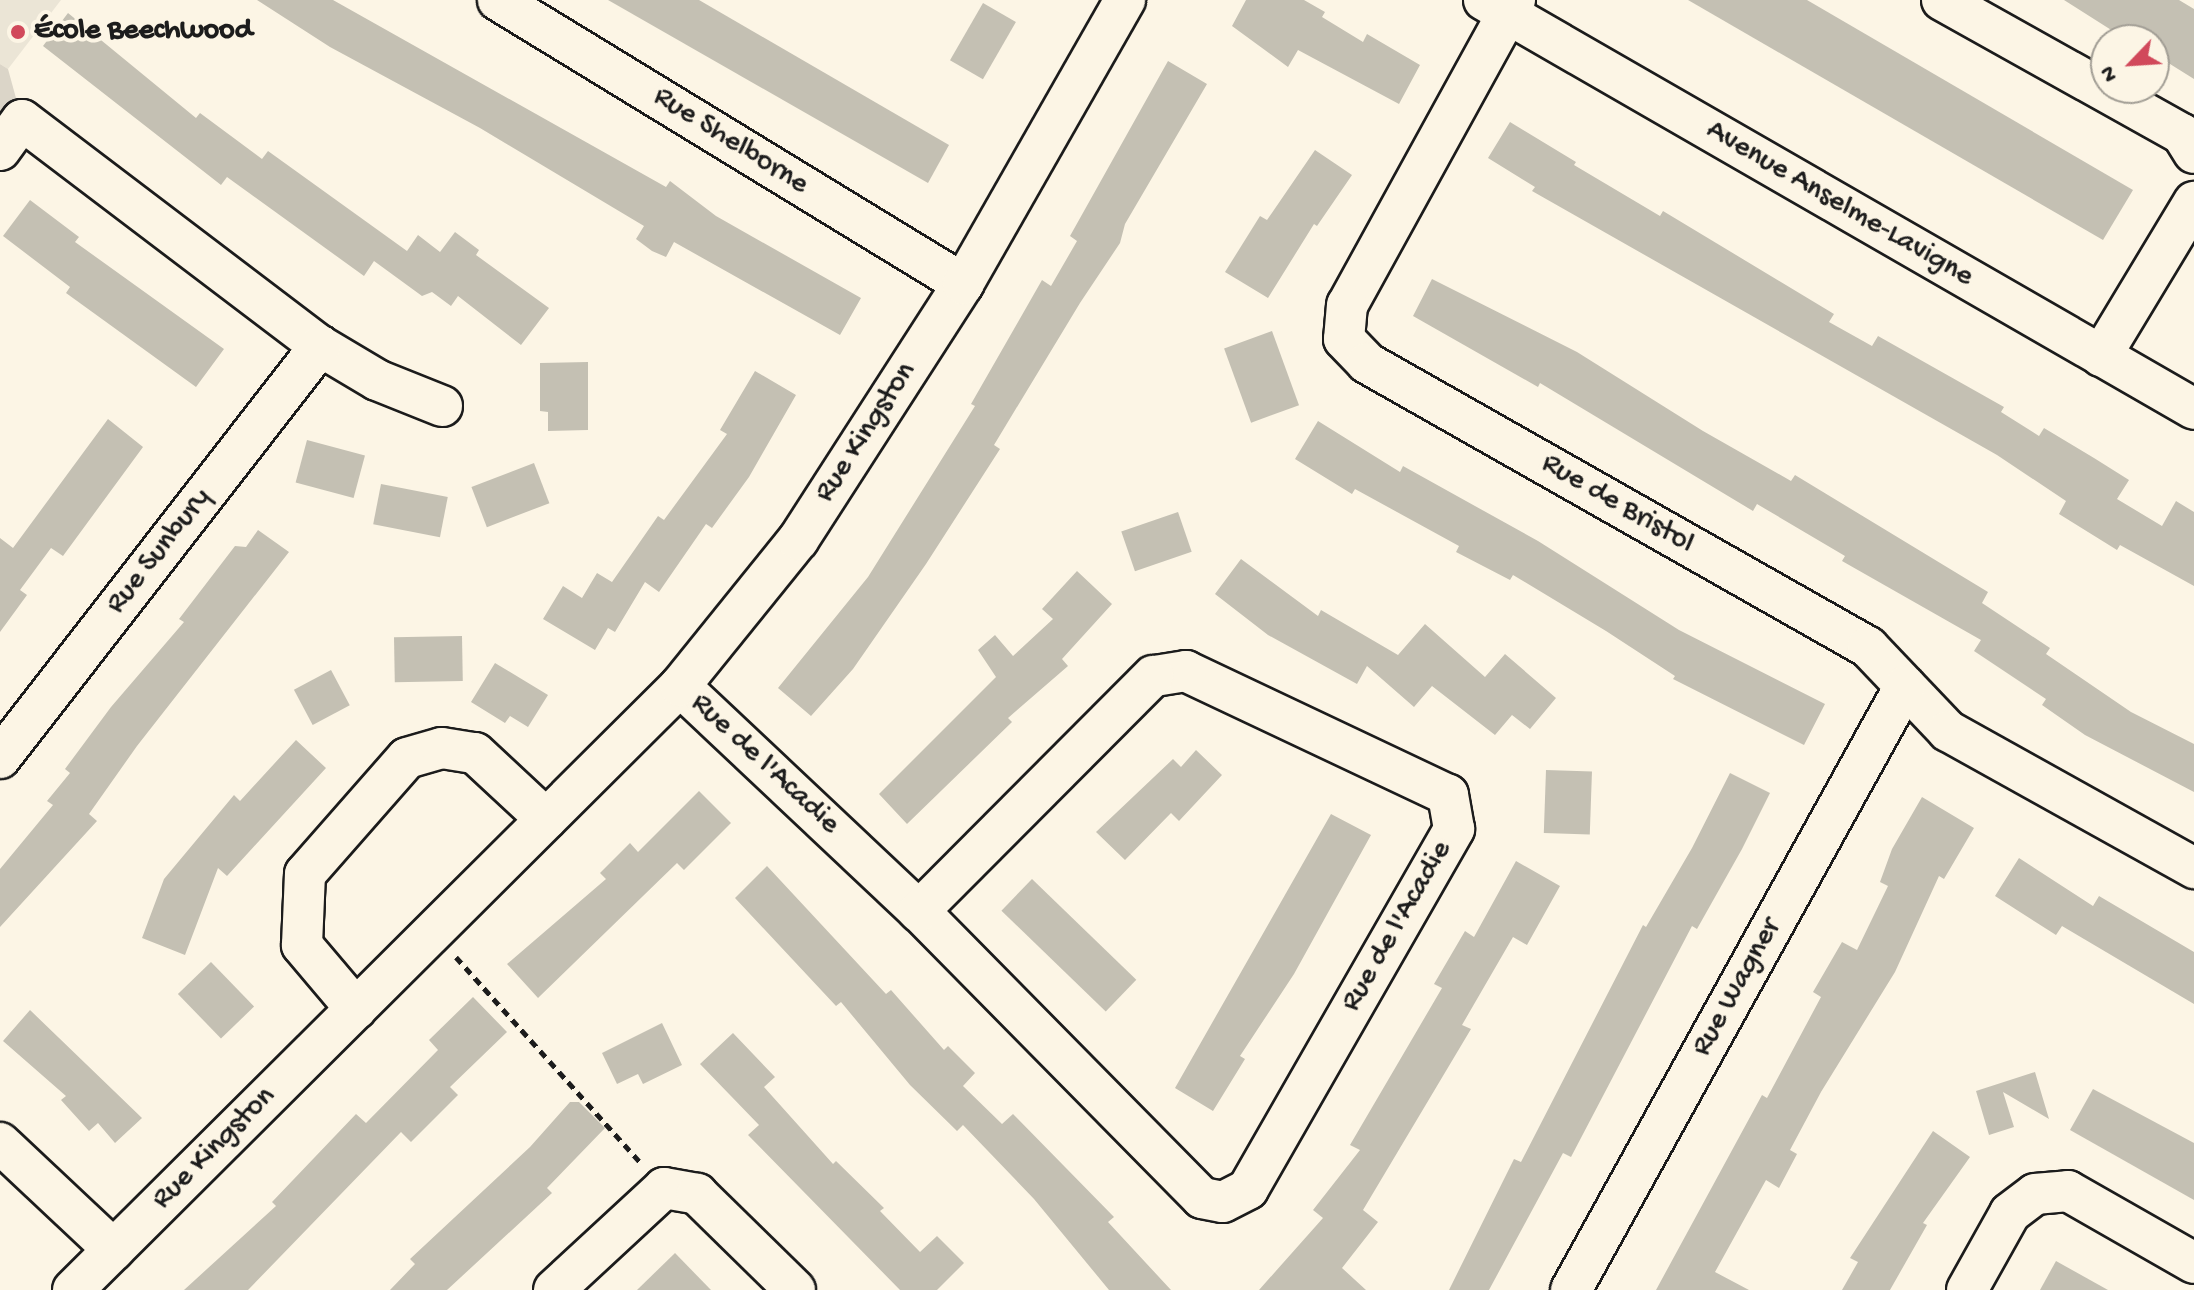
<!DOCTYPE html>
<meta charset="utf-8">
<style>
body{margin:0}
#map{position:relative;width:2194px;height:1290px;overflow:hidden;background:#fcf5e5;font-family:"Gochi Hand",sans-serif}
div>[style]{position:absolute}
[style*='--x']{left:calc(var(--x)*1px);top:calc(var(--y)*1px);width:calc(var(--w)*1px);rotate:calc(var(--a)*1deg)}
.built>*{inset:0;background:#ebe5d6}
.green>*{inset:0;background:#dbd5c8}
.building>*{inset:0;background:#c4c0b3;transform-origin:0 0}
.path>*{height:5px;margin-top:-2.5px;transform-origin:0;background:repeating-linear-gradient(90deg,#1c1c1c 0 8px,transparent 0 14px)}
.roads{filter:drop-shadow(2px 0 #1c1c1c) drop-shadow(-2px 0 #1c1c1c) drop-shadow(0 2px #1c1c1c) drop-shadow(0 -2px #1c1c1c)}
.minor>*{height:40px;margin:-20px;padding:0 20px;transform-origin:20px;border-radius:20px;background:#fcf5e5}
.dots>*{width:22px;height:22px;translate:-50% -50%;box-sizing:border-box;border:4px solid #fcf5e5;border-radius:50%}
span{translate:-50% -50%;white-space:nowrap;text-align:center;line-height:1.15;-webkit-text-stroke:8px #fcf5e5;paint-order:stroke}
.poi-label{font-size:30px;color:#1c1c1c;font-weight:700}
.left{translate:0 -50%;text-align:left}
.street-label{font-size:30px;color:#1c1c1c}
.north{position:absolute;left:2090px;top:24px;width:80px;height:80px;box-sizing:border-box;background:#fcf5e5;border:2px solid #a29e95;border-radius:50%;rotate:245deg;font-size:22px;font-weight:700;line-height:32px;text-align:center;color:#1c1c1c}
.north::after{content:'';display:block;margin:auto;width:28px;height:36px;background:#d1495b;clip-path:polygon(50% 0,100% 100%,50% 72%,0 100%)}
</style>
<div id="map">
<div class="built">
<i style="clip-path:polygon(0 0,61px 0,8px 69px,0 64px)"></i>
</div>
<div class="green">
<i style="clip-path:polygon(0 64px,8px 69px,22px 120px,0 150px)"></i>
</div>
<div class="building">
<i style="clip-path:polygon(257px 0,333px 0,666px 187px,670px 181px,716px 216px,861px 298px,840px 335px,674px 242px,666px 257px,652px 251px,636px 239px,644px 226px,480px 128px,330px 47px)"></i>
<i style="clip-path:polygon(608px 0,699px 0,949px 145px,928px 183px)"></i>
<i style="clip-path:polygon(1246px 0,1304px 0,1325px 12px,1322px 17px,1363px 42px,1367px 34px,1420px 65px,1399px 104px,1298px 50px,1288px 67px,1232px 26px)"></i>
<i style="clip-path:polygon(1688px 0,1807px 0,2133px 190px,2103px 240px)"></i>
<i style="clip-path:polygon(2064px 0,2179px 0,2194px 9px,2194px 79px,2154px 54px,2154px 40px,2127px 40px)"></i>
<i style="left:983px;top:3px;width:38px;height:66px;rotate:30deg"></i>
<i style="clip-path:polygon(68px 13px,196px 118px,200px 113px,262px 159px,268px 151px,407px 251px,418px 235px,440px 252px,455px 232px,479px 250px,476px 255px,549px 308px,521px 345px,458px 296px,451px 306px,432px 292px,422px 296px,374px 261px,364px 276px,227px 177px,221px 185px,43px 46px)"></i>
<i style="clip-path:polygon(1168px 61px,1207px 84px,1125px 224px,1120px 243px,1080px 303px,994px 445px,1000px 449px,926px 564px,853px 669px,811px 716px,778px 688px,868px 577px,975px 406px,971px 404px,1042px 280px,1051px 286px,1077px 241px,1070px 236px)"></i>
<i style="clip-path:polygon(1510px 122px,1576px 162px,1574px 165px,1660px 216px,1663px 211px,1834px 314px,1829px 322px,1872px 346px,1878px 336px,2004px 407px,2001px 412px,2039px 436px,2044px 428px,2094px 458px,2129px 480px,2117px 499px,2162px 526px,2176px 501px,2194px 512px,2194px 586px,2120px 545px,2117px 550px,2059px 514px,2066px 501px,1997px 455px,1532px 191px,1535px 187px,1488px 158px)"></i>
<i style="clip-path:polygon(1315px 150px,1352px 175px,1317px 226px,1314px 224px,1268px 298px,1225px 272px,1260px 216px,1267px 220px)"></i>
<i style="clip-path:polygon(30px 200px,79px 237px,75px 242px,224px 349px,196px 387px,66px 293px,70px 287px,3px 236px)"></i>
<i style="clip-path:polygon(1432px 279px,1577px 352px,1703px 431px,1791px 481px,1795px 475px,1988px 592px,1982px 603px,2050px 648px,2046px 654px,2131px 712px,2194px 744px,2194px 792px,2085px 735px,2042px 705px,2046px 699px,1974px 651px,1981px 640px,1842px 561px,1845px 556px,1757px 504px,1753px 511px,1540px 383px,1538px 387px,1413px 316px)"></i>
<i style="left:1272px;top:331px;width:79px;height:51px;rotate:70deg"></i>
<i style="clip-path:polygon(588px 362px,588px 430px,548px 431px,548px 412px,540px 411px,540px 363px)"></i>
<i style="clip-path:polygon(755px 371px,796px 395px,749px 477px,712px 528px,706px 524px,659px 592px,645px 582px,615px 632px,608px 628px,595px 650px,543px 619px,563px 586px,582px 598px,597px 573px,612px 582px,658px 516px,664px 520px,727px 434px,720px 430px)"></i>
<i style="clip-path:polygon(108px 419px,143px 447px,63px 556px,51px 548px,20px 590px,27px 595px,0 632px,0 538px,13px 548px)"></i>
<i style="clip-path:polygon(1318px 421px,1400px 472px,1403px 466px,1538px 541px,1679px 630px,1825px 704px,1804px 745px,1673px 679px,1675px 676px,1606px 631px,1513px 575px,1510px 580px,1456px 552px,1459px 546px,1355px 489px,1352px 494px,1295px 459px)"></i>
<i style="left:307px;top:440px;width:60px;height:44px;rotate:15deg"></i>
<i style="left:534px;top:463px;width:43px;height:67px;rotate:69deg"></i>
<i style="left:381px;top:484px;width:68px;height:41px;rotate:11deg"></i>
<i style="left:1178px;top:512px;width:42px;height:60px;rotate:71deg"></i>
<i style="clip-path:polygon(258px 530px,289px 552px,137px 746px,89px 814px,97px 821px,0 927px,0 869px,53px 805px,47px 801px,70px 773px,65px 769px,111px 707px,184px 622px,179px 619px,235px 546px,246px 547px)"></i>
<i style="clip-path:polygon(1241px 559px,1318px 616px,1321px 610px,1398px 655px,1425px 624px,1485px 677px,1505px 654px,1556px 698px,1530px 729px,1512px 715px,1495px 735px,1432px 686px,1414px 707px,1367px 666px,1357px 684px,1268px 635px,1215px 594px)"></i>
<i style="clip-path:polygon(1077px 571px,1112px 604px,1062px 659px,1068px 666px,1008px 718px,1012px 722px,907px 824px,879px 794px,996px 677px,978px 650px,995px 635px,1013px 656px,1053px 619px,1042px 609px)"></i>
<i style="left:462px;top:636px;width:45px;height:68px;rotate:89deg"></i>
<i style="clip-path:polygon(495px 663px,548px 695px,528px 727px,510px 716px,505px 723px,471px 702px)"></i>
<i style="left:331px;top:670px;width:40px;height:42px;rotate:62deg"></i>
<i style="clip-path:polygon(296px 740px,326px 768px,227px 876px,218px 868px,185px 955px,142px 938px,164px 879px,234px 795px,240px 801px)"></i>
<i style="clip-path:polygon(1196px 750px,1222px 775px,1179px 821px,1171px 813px,1125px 860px,1096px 832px,1173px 759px,1181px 767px)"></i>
<i style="left:1546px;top:770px;width:46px;height:63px;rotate:2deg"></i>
<i style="clip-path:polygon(1730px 773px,1770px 793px,1742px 849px,1697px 929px,1692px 926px,1571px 1157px,1563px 1153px,1489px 1290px,1449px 1290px,1514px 1159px,1521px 1162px,1643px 925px,1646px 927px,1692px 848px)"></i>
<i style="clip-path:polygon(699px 791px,731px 823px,684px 870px,677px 863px,538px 998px,507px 964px,606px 879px,600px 873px,630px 843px,638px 852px)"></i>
<i style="clip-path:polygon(1922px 797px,1974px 828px,1944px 879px,1939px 876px,1895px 972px,1821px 1092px,1790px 1150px,1797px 1154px,1779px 1188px,1766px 1180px,1715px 1272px,1749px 1290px,1656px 1290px,1762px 1095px,1767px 1098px,1821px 997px,1813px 992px,1842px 942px,1857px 950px,1888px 886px,1880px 882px,1892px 849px)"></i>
<i style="clip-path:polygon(1331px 814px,1371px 835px,1294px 974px,1240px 1056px,1245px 1059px,1213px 1111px,1175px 1088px)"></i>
<i style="clip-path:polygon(2019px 858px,2093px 906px,2099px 896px,2194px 952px,2194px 1004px,2062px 926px,2056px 935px,1995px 896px)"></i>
<i style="clip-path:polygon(1516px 861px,1560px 886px,1527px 945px,1513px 937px,1462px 1025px,1471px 1029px,1363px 1210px,1378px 1222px,1342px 1268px,1366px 1290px,1259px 1290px,1323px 1218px,1313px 1210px,1360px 1150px,1350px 1145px,1442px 988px,1434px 984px,1465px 931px,1474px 937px)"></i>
<i style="clip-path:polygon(767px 866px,886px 994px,891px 990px,944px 1050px,948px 1046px,975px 1073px,963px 1086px,1002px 1124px,1013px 1114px,1114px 1217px,1108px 1222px,1171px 1290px,1109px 1290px,1034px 1199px,963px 1125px,957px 1131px,910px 1085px,841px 1002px,836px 1006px,735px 898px)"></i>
<i style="left:1032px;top:879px;width:145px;height:44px;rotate:44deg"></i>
<i style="left:211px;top:962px;width:62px;height:46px;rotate:46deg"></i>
<i style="clip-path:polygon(473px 997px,507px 1032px,450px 1087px,458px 1095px,411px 1142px,401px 1132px,248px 1290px,184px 1290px,276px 1206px,272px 1202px,356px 1114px,366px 1123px,438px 1050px,429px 1040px)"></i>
<i style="clip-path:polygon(30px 1010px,142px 1118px,115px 1143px,98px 1123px,89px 1131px,61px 1100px,66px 1096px,3px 1041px)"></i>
<i style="clip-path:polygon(662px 1023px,682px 1065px,643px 1084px,638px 1074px,617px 1084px,602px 1053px)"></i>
<i style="clip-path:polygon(733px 1033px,775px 1077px,764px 1087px,833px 1164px,836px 1161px,884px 1208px,880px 1211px,920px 1252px,937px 1236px,964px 1263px,937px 1290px,900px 1290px,748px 1135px,759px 1125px,700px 1064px)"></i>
<i style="clip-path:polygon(2035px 1072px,2049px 1119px,2003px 1092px,2014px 1127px,1989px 1135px,1976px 1091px)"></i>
<i style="clip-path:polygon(2093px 1089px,2194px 1143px,2194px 1200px,2070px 1130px)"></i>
<i style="clip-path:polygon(570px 1102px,579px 1102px,605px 1128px,547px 1188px,552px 1193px,447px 1290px,390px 1290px,415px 1264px,410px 1259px,530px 1147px)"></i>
<i style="clip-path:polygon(1933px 1131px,1970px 1157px,1923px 1223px,1927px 1225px,1890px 1290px,1842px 1290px,1858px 1262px,1850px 1258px)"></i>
<i style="clip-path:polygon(675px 1253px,711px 1290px,637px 1290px)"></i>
<i style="clip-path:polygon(2056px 1261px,2108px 1290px,2040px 1290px)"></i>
</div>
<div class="path">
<i style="--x:456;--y:957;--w:278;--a:48.1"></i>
</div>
<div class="roads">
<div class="minor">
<i style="--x:498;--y:0;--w:545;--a:31.41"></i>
<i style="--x:1484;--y:0;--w:819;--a:29.94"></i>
<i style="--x:1515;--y:0;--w:348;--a:118.8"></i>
<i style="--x:1347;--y:305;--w:34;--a:95"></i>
<i style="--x:1344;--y:339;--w:33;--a:46"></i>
<i style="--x:1367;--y:363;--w:576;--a:29.55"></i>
<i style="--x:1868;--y:647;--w:116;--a:46.4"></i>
<i style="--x:1948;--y:731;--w:282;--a:29.1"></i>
<i style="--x:1942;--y:0;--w:275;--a:29.2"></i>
<i style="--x:2182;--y:134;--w:22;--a:58"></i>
<i style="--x:0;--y:150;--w:37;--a:-54"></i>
<i style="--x:22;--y:120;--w:374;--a:37.2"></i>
<i style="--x:320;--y:346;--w:66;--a:30.8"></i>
<i style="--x:377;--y:380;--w:70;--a:21.8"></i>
<i style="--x:2101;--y:356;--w:180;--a:-58.9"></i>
<i style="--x:680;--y:686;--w:328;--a:43.3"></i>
<i style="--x:919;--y:911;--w:403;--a:45.4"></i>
<i style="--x:1202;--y:1198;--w:21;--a:11"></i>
<i style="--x:1223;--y:1202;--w:28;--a:-27"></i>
<i style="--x:1248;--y:1189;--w:415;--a:-60.2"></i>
<i style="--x:1454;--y:829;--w:35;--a:-100"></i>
<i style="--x:1448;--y:795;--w:290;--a:-154.7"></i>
<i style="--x:1186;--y:671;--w:33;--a:171"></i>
<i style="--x:1153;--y:676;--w:332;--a:134.9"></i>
<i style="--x:0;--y:758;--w:522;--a:-52.16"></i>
<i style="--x:356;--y:1009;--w:84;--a:-130.2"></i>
<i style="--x:302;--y:945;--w:71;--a:-87.6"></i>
<i style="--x:305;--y:874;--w:154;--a:-48.7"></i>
<i style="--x:407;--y:758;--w:36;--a:-16"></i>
<i style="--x:442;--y:748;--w:33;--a:9"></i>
<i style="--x:475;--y:753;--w:97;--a:42.9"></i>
<i style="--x:0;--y:1143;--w:156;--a:43.2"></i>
<i style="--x:73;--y:1290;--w:856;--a:-44.86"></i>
<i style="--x:680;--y:686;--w:188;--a:-51.1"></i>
<i style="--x:798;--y:540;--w:305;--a:-57.2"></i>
<i style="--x:963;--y:284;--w:327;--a:-60.3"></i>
<i style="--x:554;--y:1290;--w:150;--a:-42.8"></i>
<i style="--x:664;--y:1188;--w:34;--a:10"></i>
<i style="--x:697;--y:1194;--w:137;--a:44.4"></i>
<i style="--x:1571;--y:1290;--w:690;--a:-61.06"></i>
<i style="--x:1967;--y:1290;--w:88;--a:-60.8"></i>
<i style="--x:2010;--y:1213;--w:31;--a:-37"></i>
<i style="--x:2035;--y:1194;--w:33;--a:-5"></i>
<i style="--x:2068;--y:1191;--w:145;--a:29.7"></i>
</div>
</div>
<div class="dots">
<i style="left:18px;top:32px;background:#d1495b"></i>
</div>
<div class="poi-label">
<span class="left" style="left:34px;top:32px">École Beechwood</span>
</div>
<div class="street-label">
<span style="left:730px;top:142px;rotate:32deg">Rue Shelborne</span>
<span style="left:1839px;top:205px;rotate:30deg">Avenue Anselme-Lavigne</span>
<span style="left:867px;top:433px;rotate:-57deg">Rue Kingston</span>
<span style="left:1617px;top:505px;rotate:30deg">Rue de Bristol</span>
<span style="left:160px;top:552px;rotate:-52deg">Rue Sunbury</span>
<span style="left:764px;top:765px;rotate:43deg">Rue de l'Acadie</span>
<span style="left:1398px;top:927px;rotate:-60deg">Rue de l'Acadie</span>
<span style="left:1738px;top:988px;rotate:-61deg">Rue Wagner</span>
<span style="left:215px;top:1149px;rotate:-45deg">Rue Kingston</span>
</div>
<div class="north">N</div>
</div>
